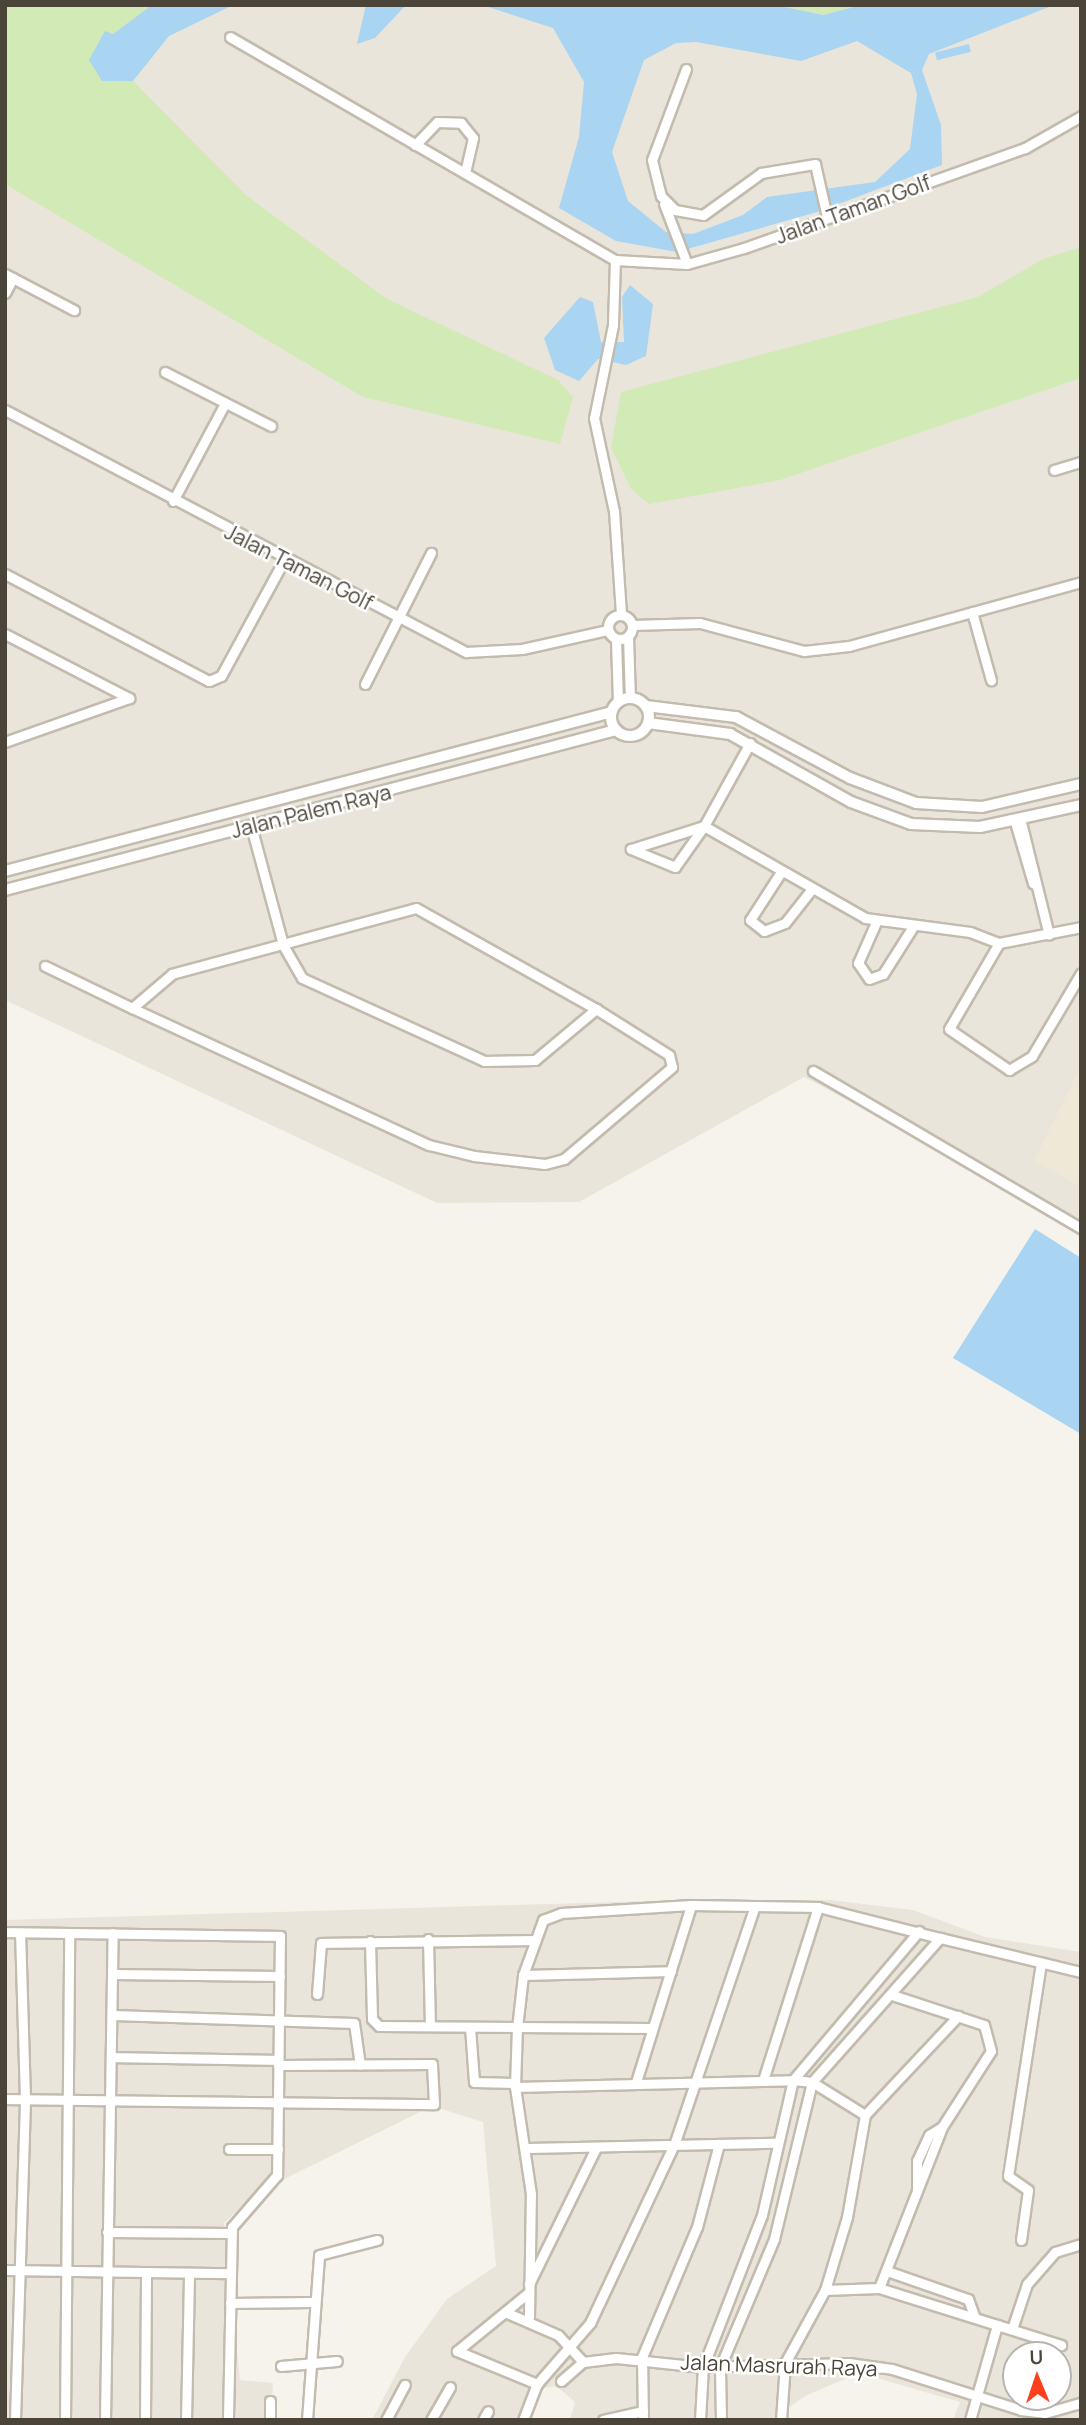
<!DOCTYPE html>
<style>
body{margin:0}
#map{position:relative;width:1086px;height:2425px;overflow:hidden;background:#f6f3ec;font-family:Manrope,sans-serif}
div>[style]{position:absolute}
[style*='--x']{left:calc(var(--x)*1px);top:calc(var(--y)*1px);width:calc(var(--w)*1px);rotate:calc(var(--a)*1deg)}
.residential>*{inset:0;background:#eae5da}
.education>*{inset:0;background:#efe8d6}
.green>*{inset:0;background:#d2eab5}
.water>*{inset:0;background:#a9d4f2;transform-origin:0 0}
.roads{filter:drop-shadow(2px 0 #c2bbae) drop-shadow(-2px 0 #c2bbae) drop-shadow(0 2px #c2bbae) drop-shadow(0 -2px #c2bbae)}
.minor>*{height:9px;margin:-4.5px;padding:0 4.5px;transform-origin:4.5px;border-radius:4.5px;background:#fff}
.minor>.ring{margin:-4.5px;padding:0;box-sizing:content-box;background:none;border:9px solid #fff;border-radius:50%}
.tertiary>*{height:10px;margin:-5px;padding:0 5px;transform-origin:5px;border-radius:5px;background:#fff}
.tertiary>.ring{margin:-5px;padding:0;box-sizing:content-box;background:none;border:10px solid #fff;border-radius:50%}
span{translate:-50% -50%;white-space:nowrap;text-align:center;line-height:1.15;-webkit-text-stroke:5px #fff;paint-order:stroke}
.street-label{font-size:21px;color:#4b4439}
.frame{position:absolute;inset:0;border:7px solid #4b4439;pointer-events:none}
.north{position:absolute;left:1002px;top:2341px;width:70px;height:70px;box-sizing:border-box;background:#fff;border:2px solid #b7b4b0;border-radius:50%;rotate:358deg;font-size:19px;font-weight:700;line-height:28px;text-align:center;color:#4b4439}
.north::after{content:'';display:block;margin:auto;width:24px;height:32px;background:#fc3f1d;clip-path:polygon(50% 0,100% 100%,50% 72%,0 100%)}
</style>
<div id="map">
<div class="residential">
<i style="clip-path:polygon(5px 5px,1081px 5px,1081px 1224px,804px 1077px,579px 1202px,437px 1203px,5px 1000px)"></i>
<i style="clip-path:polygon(evenodd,682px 1900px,830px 1900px,913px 1910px,985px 1937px,1081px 1952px,1081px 2420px,953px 2420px,960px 2402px,859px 2373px,805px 2396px,783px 2412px,783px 2420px,570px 2420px,575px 2402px,556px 2386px,539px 2389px,527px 2420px,372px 2420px,405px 2357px,447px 2299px,496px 2266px,483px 2122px,432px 2106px,254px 2194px,224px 2223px,240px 2380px,273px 2383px,271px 2420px,5px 2420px,5px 1920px,682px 1900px,1016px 2355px,1058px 2355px,1058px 2397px,1016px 2397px,1016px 2355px)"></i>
</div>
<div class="education">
<i style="clip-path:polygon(1081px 1066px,1081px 1187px,1034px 1161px)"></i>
</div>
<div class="green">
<i style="clip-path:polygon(5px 5px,152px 5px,113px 34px,104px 32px,119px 77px,133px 81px,247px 196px,387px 299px,558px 380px,573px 397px,560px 444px,363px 397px,5px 184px)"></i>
<i style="clip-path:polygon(775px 5px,862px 5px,823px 15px)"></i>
<i style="clip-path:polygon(1081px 247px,1081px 378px,780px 480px,649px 504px,631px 489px,611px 447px,621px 392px,978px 297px,1043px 259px)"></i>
</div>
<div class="water">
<i style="clip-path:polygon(152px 5px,233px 5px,169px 36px,133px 81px,102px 81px,89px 60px,105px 31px,113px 34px)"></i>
<i style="clip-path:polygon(366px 5px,406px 5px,375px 38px,357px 44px)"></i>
<i style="clip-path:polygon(evenodd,482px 5px,775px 5px,823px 15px,862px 5px,1054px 5px,929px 54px,922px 70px,941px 125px,942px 165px,817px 212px,677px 252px,616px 241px,559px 208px,579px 137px,584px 82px,553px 28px,482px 5px,857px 41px,911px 73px,917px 94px,910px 149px,875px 182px,767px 197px,743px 215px,693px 234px,666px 232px,628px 201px,612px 152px,644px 60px,676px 43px,696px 42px,801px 61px,857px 41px)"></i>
<i style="left:969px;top:44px;width:8px;height:35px;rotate:76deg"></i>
<i style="clip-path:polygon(630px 285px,653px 304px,646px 356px,626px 365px,598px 359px,579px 381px,555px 370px,544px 338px,580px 297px,593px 302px,601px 342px,624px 342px,622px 297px)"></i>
<i style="clip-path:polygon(1035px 1229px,1081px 1258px,1081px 1434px,953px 1358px)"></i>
</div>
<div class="roads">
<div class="minor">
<i style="--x:230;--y:37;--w:445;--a:30.1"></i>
<i style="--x:615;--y:260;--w:72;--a:3.2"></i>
<i style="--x:687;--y:264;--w:59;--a:-15.7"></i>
<i style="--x:744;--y:248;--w:298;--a:-19.6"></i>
<i style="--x:1025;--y:148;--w:64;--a:-29.7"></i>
<i style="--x:686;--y:69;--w:97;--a:110.5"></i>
<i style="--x:652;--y:160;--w:37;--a:76"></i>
<i style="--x:661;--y:196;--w:20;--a:45"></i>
<i style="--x:675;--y:210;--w:28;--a:10"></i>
<i style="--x:703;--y:215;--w:72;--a:-35.9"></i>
<i style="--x:761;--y:173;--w:55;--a:-9.5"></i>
<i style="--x:815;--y:164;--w:54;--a:77.2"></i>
<i style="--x:415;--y:145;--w:32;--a:-46"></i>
<i style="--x:437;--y:122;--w:24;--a:2"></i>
<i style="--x:461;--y:123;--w:19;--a:51"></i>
<i style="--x:473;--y:138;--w:35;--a:103"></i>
<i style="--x:664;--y:204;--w:64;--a:69"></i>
<i style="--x:615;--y:260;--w:65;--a:91.8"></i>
<i style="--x:613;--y:325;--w:95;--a:101.5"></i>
<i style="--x:594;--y:418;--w:95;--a:77.9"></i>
<i style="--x:614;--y:511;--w:104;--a:86.1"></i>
<i style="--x:5;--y:274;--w:78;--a:27.6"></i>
<i style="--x:5;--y:293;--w:17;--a:-62"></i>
<i style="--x:165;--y:372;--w:119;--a:27"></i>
<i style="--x:5;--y:410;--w:521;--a:27.7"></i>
<i style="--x:466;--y:652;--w:56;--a:-3.1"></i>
<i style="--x:522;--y:649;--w:88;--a:-12.5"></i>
<i style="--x:1054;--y:470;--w:28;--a:-17"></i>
<i style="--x:173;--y:501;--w:111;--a:-62"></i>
<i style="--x:5;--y:574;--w:230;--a:27.7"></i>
<i style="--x:209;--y:681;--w:13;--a:-23"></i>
<i style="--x:221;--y:676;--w:132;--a:-61.5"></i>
<i style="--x:972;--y:612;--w:71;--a:74.4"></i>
<i class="ring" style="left:608px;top:615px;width:15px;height:15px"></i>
<i style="--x:632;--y:625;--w:68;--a:-1.7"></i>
<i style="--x:700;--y:623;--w:108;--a:15.1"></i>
<i style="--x:804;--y:651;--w:45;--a:-6.3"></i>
<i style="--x:849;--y:646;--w:241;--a:-15.4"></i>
<i style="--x:5;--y:634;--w:140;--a:27.3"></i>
<i style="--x:129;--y:698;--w:132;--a:160.5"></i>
<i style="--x:628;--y:636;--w:62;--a:88.2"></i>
<i style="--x:616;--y:639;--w:63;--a:88.2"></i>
<i style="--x:365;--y:684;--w:147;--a:-63.3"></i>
<i style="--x:750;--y:743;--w:95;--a:119"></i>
<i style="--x:704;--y:826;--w:50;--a:125.3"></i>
<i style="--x:675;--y:867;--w:48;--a:-157.8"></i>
<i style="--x:631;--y:849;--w:77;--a:-17.5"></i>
<i style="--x:704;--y:826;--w:185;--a:29.7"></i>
<i style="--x:865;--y:918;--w:106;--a:7.6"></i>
<i style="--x:970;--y:932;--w:31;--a:21"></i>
<i style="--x:999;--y:943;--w:84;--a:-11"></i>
<i style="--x:1015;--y:822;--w:64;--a:73.6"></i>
<i style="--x:1021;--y:822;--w:116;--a:76.1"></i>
<i style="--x:251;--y:826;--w:123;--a:74.9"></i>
<i style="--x:283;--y:945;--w:38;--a:60"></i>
<i style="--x:302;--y:978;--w:200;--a:24.5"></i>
<i style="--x:484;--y:1061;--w:51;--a:-1.1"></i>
<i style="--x:535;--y:1060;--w:80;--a:-39.9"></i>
<i style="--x:781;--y:872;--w:57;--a:122.9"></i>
<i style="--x:750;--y:920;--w:18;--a:38"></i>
<i style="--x:764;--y:931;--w:22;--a:-21"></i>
<i style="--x:785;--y:923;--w:42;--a:-51.8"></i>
<i style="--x:877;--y:920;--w:47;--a:113.8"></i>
<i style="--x:858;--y:963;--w:19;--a:55"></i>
<i style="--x:869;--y:979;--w:15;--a:-20"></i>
<i style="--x:883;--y:974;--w:58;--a:-57.7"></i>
<i style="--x:999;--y:943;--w:99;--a:120.2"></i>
<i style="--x:949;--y:1029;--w:73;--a:34.3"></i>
<i style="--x:1009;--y:1070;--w:27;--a:-31"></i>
<i style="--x:1032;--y:1056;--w:96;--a:-59.4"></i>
<i style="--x:45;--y:966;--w:97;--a:25.8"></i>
<i style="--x:132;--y:1008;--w:327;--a:24.8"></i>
<i style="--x:429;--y:1145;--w:46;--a:13.7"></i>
<i style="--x:474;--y:1156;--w:71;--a:6.4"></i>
<i style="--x:545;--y:1164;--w:20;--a:-15"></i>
<i style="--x:564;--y:1159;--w:142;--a:-40.4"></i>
<i style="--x:672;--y:1067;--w:12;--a:-104"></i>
<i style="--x:669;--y:1055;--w:86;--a:-147.8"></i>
<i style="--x:596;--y:1009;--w:206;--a:-150.7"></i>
<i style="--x:416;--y:908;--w:253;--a:164.9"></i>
<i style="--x:172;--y:974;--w:52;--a:139.6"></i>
<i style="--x:813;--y:1071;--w:311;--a:30.4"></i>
<i style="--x:5;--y:1932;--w:275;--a:0.8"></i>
<i style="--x:280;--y:1936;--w:239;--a:90.7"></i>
<i style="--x:277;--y:2175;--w:69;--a:130.9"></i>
<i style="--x:232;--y:2227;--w:193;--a:91.2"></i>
<i style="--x:428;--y:1939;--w:87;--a:88.7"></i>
<i style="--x:370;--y:1941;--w:78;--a:88.5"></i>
<i style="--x:372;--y:2019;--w:10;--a:45"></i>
<i style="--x:379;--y:2026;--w:271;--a:0.4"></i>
<i style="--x:113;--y:1974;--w:167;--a:0.7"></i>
<i style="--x:523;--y:1975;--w:148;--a:-1.5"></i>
<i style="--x:317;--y:1994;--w:51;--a:-85.5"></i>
<i style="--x:321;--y:1943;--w:211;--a:-0.8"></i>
<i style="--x:113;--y:2015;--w:241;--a:1.9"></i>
<i style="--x:354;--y:2023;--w:42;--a:81.9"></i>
<i style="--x:470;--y:2027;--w:55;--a:85.8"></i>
<i style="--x:474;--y:2082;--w:41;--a:1.4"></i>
<i style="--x:111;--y:2057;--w:167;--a:1"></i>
<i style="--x:764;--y:2077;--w:178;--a:-72.4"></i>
<i style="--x:636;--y:2082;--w:185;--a:-72.7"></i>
<i style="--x:515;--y:2087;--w:278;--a:-1.4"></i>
<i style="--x:793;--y:2080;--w:19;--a:6"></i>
<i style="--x:812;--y:2082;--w:62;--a:31.9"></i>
<i style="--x:5;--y:2099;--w:429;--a:0.7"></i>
<i style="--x:434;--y:2104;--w:40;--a:-92.9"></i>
<i style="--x:432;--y:2064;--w:154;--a:179.6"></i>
<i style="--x:528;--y:2148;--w:247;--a:-1.2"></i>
<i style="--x:229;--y:2149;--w:49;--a:0"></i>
<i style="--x:917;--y:2189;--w:28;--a:-90"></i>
<i style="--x:917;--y:2161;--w:29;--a:-65"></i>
<i style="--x:929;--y:2135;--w:15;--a:-32"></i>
<i style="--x:107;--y:2232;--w:124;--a:0.5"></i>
<i style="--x:1021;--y:2240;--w:50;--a:-82"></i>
<i style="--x:1028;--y:2190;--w:24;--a:-145"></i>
<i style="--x:1008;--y:2176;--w:216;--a:-81.2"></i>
<i style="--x:5;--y:2270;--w:226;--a:0.8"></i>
<i style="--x:887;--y:2271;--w:86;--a:19.1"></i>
<i style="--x:968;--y:2299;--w:20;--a:70"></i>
<i style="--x:529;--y:2284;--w:152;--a:-63.8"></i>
<i style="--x:879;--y:2288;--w:173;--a:-68.6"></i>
<i style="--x:942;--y:2127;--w:90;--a:-57.2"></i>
<i style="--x:991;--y:2051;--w:27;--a:-105"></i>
<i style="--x:984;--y:2025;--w:97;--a:-161.9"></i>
<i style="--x:825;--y:2290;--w:54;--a:-2.1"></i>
<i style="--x:879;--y:2288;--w:191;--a:17.4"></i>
<i style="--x:528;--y:2293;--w:92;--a:140.8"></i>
<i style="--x:457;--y:2351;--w:87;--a:22.4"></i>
<i style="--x:230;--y:2303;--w:82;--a:-0.7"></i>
<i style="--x:505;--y:2312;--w:58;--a:23.5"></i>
<i style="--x:558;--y:2335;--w:37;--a:47"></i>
<i style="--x:529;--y:2317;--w:123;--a:-89.1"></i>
<i style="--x:531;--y:2194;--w:108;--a:-98.5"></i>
<i style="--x:515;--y:2087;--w:59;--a:-88.1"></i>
<i style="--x:517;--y:2028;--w:53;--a:-83.5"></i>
<i style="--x:523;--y:1975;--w:59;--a:-70"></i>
<i style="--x:543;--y:1920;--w:19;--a:-21"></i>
<i style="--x:561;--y:1913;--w:130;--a:-3.5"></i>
<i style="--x:691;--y:1905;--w:127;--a:0.9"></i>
<i style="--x:818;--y:1907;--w:126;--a:14.3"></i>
<i style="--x:1012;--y:2329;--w:47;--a:-71.6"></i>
<i style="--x:1027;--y:2284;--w:43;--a:-48.8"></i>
<i style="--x:1055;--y:2252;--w:27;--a:-17"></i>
<i style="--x:281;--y:2366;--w:56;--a:-5.1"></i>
<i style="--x:561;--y:2381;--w:29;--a:-41"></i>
<i style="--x:583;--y:2362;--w:33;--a:-7"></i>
<i style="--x:616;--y:2358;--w:87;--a:5.9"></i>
<i style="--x:703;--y:2367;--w:146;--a:-1.6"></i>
<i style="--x:849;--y:2363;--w:43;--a:7.9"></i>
<i style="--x:892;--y:2369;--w:135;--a:17.6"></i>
<i style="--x:1021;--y:2410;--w:24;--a:7"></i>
<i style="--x:1045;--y:2413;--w:37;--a:-16"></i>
<i style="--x:15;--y:2420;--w:321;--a:-88.2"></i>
<i style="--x:25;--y:2099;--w:165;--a:-91.7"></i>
<i style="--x:65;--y:2420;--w:487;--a:-89.5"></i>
<i style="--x:105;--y:2420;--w:487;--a:-89.1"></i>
<i style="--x:145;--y:2420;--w:148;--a:-89.6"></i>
<i style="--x:186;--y:2420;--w:147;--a:-88.8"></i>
<i style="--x:270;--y:2420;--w:19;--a:-90"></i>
<i style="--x:307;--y:2420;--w:165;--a:-85.8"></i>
<i style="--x:319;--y:2255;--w:60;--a:-14.5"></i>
<i style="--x:386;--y:2420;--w:40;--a:-62"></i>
<i style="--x:431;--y:2420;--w:38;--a:-60"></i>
<i style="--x:483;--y:2420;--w:10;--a:-61"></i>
<i style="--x:523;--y:2420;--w:39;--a:-69"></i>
<i style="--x:537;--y:2384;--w:81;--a:-49"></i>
<i style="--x:590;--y:2323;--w:200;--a:-64.8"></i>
<i style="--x:675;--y:2142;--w:249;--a:-71.3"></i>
<i style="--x:603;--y:2420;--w:41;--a:-12.7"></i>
<i style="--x:643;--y:2420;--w:63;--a:-90.9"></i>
<i style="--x:642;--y:2357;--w:141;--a:-67.1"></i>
<i style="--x:697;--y:2227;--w:86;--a:-75.2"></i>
<i style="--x:700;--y:2420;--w:53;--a:-86.8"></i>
<i style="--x:703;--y:2367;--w:163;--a:-68.8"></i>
<i style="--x:762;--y:2215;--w:139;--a:-77.1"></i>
<i style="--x:793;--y:2080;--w:195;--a:-49.8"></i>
<i style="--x:721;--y:2420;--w:53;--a:-91.1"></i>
<i style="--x:720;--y:2367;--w:139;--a:-67.1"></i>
<i style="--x:774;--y:2239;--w:162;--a:-76.4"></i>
<i style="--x:812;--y:2082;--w:193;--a:-48.4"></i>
<i style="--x:940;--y:1938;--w:145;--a:13.6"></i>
<i style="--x:781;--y:2420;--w:57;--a:-86"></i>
<i style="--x:785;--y:2363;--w:83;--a:-61.3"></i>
<i style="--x:825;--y:2290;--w:76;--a:-73.2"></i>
<i style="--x:847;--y:2217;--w:104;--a:-80"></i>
<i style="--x:865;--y:2115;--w:136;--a:-46.8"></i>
<i style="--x:970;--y:2420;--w:99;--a:-74.1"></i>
</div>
<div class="tertiary">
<i class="ring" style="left:611px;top:698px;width:28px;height:28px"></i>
<i style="--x:646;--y:706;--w:91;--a:7"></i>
<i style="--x:736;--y:717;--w:129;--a:28.2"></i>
<i style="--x:850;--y:778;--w:71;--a:20.7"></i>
<i style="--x:916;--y:803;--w:66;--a:3.5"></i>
<i style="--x:982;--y:807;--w:102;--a:-13.1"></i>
<i style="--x:648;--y:723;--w:83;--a:7.6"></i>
<i style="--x:730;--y:734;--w:139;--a:29.3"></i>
<i style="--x:851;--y:802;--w:64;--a:20.1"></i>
<i style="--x:911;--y:824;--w:69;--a:2.5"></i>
<i style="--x:980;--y:827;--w:103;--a:-12.3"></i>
<i style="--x:5;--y:871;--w:627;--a:-14.68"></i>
<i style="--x:5;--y:890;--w:632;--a:-14.67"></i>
</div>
</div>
<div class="street-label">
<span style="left:853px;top:209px;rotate:-20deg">Jalan Taman Golf</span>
<span style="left:299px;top:567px;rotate:27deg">Jalan Taman Golf</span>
<span style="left:311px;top:811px;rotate:-14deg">Jalan Palem Raya</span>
<span style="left:779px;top:2365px;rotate:2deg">Jalan Masrurah Raya</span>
</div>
<div class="frame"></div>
<div class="north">U</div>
</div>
